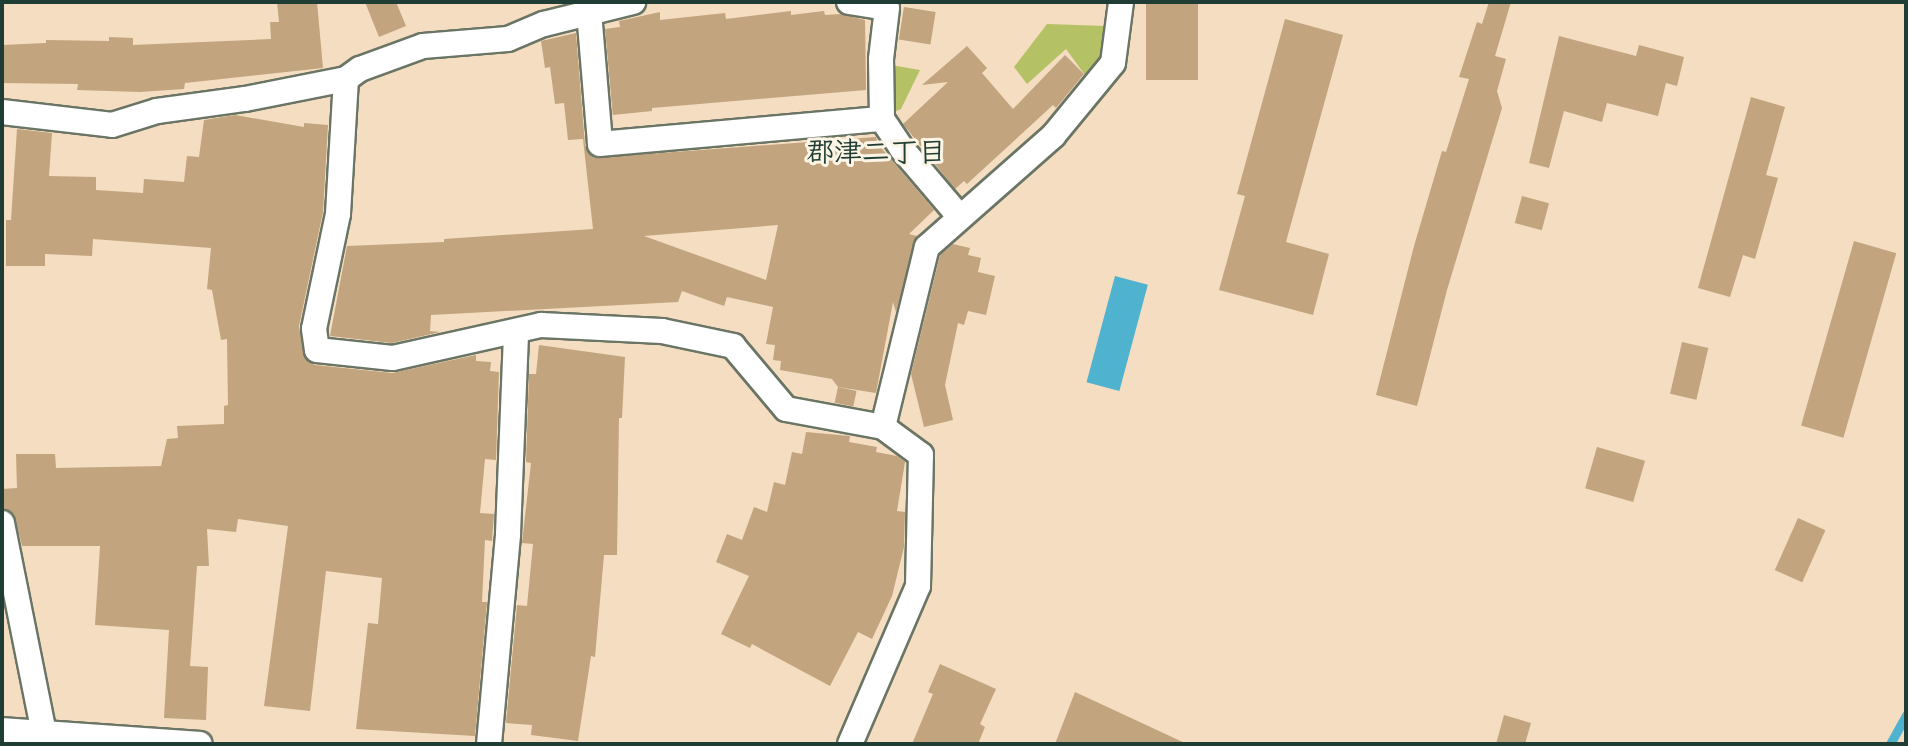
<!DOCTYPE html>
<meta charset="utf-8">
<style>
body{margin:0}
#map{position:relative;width:1908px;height:746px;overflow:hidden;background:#f4ddc0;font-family:Kalam,"Klee One",sans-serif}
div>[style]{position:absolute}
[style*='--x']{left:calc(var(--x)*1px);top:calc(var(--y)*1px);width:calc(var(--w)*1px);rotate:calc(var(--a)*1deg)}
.green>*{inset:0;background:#b4c164}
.water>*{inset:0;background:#4fb2ce;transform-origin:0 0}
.stream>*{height:9px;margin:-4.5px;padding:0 4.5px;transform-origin:4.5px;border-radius:4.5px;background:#4fb2ce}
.building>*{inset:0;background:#c2a47f;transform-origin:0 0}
.roads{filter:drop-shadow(2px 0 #6a7565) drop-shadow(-2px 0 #6a7565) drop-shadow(0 2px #6a7565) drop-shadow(0 -2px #6a7565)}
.minor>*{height:24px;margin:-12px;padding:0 12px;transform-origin:12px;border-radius:12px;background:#fff}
span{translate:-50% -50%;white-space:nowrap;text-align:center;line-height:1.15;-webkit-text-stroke:6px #fcf5e5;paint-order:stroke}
.neighbourhood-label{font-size:28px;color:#1f3d34;font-weight:700}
.frame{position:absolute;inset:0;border:4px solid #1f3d34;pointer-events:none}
</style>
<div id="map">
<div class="green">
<i style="clip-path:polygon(1047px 24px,1106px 26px,1102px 54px,1085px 75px,1066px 49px,1027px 84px,1014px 67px)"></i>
<i style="clip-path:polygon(885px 64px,920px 70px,901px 109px,887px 115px)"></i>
</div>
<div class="water">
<i style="left:1115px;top:276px;width:34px;height:110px;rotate:15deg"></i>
</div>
<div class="stream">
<i style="--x:1890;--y:744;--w:33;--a:-61"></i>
</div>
<div class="building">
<i style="clip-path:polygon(277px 2px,317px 2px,323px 68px,185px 83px,184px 89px,140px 92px,77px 90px,78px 84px,2px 83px,2px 45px,46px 43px,46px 40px,109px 41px,109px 37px,133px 38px,133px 45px,271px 39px,270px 22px,279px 22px)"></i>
<i style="clip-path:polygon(365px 2px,396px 2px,406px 26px,379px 37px)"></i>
<i style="left:1146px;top:2px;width:52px;height:78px"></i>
<i style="clip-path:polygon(1489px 2px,1511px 2px,1495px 56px,1506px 59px,1497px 91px,1502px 108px,1447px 290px,1417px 406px,1376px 395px,1414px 246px,1442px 151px,1446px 152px,1469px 79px,1459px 77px,1477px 22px,1482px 24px)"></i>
<i style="left:904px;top:7px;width:32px;height:33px;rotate:9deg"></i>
<i style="clip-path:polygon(791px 11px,791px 15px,824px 11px,825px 15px,840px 14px,865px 20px,866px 90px,652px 108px,652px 111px,613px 115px,614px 128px,605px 29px,620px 27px,619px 21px,660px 12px,660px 20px,725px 13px,726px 19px)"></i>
<i style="clip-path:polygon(1285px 19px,1343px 35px,1286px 242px,1329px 254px,1313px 315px,1219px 290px,1245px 196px,1237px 194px)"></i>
<i style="clip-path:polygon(evenodd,576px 33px,585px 145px,594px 158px,876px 137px,878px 144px,934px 210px,909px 234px,917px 236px,896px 312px,893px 302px,876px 393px,838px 387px,832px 379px,780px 370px,781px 361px,773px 360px,775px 345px,766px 344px,773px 307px,727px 297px,724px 306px,682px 291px,678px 302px,431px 315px,430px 331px,440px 332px,392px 343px,330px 336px,347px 246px,444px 242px,444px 239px,593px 229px,583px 139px,568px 140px,564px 103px,555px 104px,550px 67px,545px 68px,541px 41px,576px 33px,778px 225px,766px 280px,644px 236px,778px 225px)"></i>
<i style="clip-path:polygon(1559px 36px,1636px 56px,1639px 45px,1684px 57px,1677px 86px,1666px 83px,1658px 116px,1607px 103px,1602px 122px,1564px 111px,1549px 168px,1529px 163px)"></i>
<i style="clip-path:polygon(967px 46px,987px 68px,982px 73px,1013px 109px,1065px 55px,1084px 74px,1056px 108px,1053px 105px,967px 184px,964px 181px,955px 189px,903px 124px,948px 82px,922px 85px)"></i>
<i style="clip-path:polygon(1751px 97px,1785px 107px,1766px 175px,1778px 178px,1755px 259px,1743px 255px,1730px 297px,1698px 288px)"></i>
<i style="clip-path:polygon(235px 115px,304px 127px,304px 123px,328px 125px,323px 212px,299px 326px,305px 359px,315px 365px,392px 373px,476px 355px,476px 361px,491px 362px,490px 371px,499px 372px,496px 460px,485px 459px,480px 513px,494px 514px,492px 541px,485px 540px,482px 602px,487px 602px,475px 736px,356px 729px,368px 623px,378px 624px,382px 578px,326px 571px,310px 711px,264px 706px,288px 526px,238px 519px,236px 532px,207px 529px,209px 566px,197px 566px,190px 666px,208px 667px,206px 720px,164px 718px,169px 630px,95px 625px,100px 546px,22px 546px,14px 514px,2px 508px,2px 489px,17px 488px,16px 454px,55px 454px,56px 468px,161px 466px,167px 439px,178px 438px,177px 426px,224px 424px,224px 406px,228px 405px,227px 339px,221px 340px,212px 290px,207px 289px,211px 248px,93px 239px,92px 256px,45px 254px,45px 266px,6px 266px,6px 220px,11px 220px,17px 129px,52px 133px,49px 176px,96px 177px,96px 190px,143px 193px,144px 179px,184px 182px,187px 156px,199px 157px,204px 120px)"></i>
<i style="left:1522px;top:196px;width:28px;height:28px;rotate:15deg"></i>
<i style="left:1854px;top:241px;width:44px;height:192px;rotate:16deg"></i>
<i style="clip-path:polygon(953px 244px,970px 248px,968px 255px,981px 258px,978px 272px,995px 276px,986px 315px,968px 311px,964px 325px,958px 323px,945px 385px,953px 420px,924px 427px,911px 374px,940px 255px)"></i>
<i style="left:1682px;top:342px;width:27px;height:53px;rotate:13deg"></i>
<i style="clip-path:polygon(539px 345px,625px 357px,622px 418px,619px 418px,617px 555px,604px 555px,595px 657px,591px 656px,578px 741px,531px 735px,532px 725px,506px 723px,517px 605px,527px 606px,533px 544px,522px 543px,531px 463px,526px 462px,529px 374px,536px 374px)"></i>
<i style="left:838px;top:387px;width:19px;height:16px;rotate:12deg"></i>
<i style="clip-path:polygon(806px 432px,850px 436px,849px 442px,877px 447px,876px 452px,897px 456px,905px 462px,897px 511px,905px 512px,904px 547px,892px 596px,872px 639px,858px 632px,830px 686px,752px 644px,750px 648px,721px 634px,749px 576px,716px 562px,727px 534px,742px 540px,754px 507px,767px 512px,774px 482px,785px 485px,792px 452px,802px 454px)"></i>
<i style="left:1597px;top:447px;width:50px;height:43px;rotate:16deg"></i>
<i style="left:1798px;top:518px;width:30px;height:57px;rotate:24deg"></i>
<i style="clip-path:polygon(940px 664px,996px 689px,980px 724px,985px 727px,978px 744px,912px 744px,933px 694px,928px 692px)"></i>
<i style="clip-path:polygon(1075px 692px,1187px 744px,1055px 744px)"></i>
<i style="clip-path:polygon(1504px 715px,1531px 723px,1525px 744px,1496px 744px)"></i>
</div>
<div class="roads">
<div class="minor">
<i style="--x:849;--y:2;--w:38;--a:9"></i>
<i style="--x:887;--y:8;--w:51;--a:96.7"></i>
<i style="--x:881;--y:59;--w:60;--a:89"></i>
<i style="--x:882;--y:119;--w:36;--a:56"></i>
<i style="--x:902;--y:149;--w:88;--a:49.6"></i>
<i style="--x:589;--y:12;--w:132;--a:85.2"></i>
<i style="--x:600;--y:144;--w:283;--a:-5.1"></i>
<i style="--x:346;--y:79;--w:135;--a:93.4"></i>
<i style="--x:338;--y:214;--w:117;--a:101.8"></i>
<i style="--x:314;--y:329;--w:21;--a:82"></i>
<i style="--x:317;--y:350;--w:76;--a:6"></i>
<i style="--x:393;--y:358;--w:152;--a:-12.6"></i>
<i style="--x:541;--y:325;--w:121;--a:2.8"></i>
<i style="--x:662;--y:331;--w:73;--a:11.9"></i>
<i style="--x:733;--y:346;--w:82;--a:49.9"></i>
<i style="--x:786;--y:409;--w:99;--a:10.5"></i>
<i style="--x:2;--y:112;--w:111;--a:6.7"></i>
<i style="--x:112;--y:125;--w:47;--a:-17.3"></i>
<i style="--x:157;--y:111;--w:89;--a:-7.8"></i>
<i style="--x:245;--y:99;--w:103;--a:-11.2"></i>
<i style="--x:346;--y:79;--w:17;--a:-36"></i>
<i style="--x:360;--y:69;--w:67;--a:-20.1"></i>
<i style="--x:423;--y:46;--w:85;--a:-4.7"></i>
<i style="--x:508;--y:39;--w:39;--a:-23"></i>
<i style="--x:544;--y:24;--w:92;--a:-13.9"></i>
<i style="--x:2;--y:523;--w:225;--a:78.7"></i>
<i style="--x:2;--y:730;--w:198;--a:4"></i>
<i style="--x:489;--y:744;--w:211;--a:-84.8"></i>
<i style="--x:508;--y:534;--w:201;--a:-87.7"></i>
<i style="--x:850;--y:744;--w:172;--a:-66.7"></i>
<i style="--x:918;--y:586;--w:131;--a:-88.7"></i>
<i style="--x:921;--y:455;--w:47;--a:-143.6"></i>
<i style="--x:883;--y:427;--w:185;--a:-76.3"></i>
<i style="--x:927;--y:247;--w:168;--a:-41.4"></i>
<i style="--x:1053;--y:136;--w:94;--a:-50.6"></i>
<i style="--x:1113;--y:63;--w:62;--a:-82.5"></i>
</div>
</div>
<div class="neighbourhood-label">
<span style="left:876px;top:154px">郡津二丁目</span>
</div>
<div class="frame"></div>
</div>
